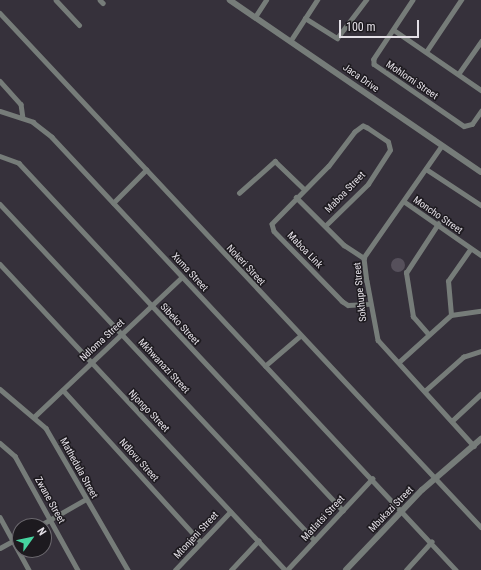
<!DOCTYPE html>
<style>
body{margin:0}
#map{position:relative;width:481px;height:570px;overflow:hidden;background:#36313b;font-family:"Roboto Condensed",sans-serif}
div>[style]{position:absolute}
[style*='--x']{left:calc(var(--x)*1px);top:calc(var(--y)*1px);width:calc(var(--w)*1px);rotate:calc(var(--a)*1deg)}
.building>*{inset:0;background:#56505b}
.round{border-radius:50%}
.minor>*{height:4.5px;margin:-2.25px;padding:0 2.25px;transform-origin:2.25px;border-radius:2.25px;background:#767c79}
.tertiary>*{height:5.5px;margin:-2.75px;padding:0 2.75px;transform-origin:2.75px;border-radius:2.75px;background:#767c79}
span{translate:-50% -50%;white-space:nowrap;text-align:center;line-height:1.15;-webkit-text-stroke:3px #1d1a1f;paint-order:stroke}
.street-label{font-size:10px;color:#e3dfe6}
.north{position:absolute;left:12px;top:518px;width:40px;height:40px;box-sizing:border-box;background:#1d1a1f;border:1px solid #6c696f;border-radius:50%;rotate:57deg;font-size:11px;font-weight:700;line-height:16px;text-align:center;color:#e3dfe6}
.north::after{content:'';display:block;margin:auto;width:14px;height:18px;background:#45d49f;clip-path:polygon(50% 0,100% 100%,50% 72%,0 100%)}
.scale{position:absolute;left:339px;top:20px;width:80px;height:18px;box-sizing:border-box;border:2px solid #e3dfe6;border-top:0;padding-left:5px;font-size:12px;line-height:14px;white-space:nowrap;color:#e3dfe6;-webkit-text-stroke:3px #1d1a1f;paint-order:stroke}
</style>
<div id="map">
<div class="building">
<i class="round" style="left:391px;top:258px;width:14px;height:14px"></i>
</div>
<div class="minor">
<i style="--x:56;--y:0;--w:34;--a:47"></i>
<i style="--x:100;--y:0;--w:4;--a:45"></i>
<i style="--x:413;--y:0;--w:71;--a:123.5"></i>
<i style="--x:374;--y:59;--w:5;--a:90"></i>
<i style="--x:374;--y:64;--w:109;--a:34.6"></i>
<i style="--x:464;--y:126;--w:8;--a:-14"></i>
<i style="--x:472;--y:124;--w:16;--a:-55"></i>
<i style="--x:0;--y:13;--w:704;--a:46.9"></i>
<i style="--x:255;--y:17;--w:20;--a:-57"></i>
<i style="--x:305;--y:18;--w:38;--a:32"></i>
<i style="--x:337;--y:38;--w:48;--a:-52.7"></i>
<i style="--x:394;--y:30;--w:106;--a:34.6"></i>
<i style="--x:291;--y:40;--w:48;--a:-57"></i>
<i style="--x:426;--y:52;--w:63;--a:-56.1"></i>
<i style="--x:459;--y:73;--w:39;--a:-55"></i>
<i style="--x:0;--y:81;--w:31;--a:48"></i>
<i style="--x:21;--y:104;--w:14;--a:82"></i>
<i style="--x:0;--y:111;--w:35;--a:18"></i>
<i style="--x:33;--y:122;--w:24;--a:38"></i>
<i style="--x:52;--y:137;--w:592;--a:46.98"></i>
<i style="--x:442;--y:146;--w:136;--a:124.9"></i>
<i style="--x:364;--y:258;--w:23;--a:83"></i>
<i style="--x:367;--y:281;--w:60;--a:79.4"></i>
<i style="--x:378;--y:340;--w:143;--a:47.8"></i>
<i style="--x:0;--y:156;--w:20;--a:20"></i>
<i style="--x:19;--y:163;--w:475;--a:47"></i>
<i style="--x:426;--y:169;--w:66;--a:33.2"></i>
<i style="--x:239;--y:193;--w:48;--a:-41.6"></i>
<i style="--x:275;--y:161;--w:40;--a:44"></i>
<i style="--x:296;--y:197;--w:68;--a:45"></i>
<i style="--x:344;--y:245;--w:24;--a:33"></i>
<i style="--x:405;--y:202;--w:93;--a:34.9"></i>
<i style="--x:113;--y:203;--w:47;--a:-45"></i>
<i style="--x:0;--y:204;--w:460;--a:46.9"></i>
<i style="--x:325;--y:226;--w:60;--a:-44.3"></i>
<i style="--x:368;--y:184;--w:40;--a:-57.1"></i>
<i style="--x:390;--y:150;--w:8;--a:-104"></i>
<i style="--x:388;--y:142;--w:25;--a:-146"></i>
<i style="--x:367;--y:128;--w:4;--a:-153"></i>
<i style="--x:363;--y:126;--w:10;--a:143"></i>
<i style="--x:355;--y:132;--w:43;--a:127.4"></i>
<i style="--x:329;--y:166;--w:81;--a:134.5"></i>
<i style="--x:272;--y:224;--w:7;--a:74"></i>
<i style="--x:274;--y:231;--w:98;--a:45.8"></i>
<i style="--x:342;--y:301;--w:7;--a:34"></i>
<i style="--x:348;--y:305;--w:21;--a:-3"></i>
<i style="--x:0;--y:264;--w:418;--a:47"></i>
<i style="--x:451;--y:315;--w:34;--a:-95"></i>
<i style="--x:448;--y:281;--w:39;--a:-55"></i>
<i style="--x:428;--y:334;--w:23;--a:-131"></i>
<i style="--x:413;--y:317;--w:45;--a:-99"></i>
<i style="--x:406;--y:273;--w:59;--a:-56.9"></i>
<i style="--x:399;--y:362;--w:70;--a:-42.1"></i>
<i style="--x:451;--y:315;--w:30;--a:-8"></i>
<i style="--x:265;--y:366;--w:46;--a:-40.6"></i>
<i style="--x:0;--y:389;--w:60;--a:40.3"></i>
<i style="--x:46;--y:428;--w:164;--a:60"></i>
<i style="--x:63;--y:390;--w:205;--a:47.8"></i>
<i style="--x:426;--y:390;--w:50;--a:-41.7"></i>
<i style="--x:463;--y:357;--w:19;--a:-18"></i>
<i style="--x:35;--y:416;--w:202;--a:-43.4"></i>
<i style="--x:453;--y:420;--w:38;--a:-43"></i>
<i style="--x:0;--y:443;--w:20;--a:41"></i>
<i style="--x:15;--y:456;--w:130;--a:61.1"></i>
<i style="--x:0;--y:517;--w:60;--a:61.3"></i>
<i style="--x:39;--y:526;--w:54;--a:-29.9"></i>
<i style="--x:0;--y:548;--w:23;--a:-29"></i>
<i style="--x:175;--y:570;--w:80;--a:-46.5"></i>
<i style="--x:231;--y:570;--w:40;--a:-47"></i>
<i style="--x:287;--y:570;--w:125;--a:-47"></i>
<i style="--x:406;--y:570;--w:38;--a:-48"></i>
</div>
<div class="tertiary">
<i style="--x:230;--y:0;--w:304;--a:34.4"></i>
<i style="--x:346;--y:570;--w:110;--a:-46.5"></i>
<i style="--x:422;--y:490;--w:78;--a:-40.8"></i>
</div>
<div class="street-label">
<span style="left:361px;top:78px;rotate:35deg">Jaca Drive</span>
<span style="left:412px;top:80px;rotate:34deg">Mohlomi Street</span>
<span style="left:345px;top:192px;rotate:-46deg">Maboa Street</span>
<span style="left:438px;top:215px;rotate:35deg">Moncho Street</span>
<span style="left:305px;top:250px;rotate:46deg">Maboa Link</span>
<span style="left:246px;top:265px;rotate:47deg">Nokeri Street</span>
<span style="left:190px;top:272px;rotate:47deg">Xuma Street</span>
<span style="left:360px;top:292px;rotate:-96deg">Sokhupe Street</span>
<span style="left:180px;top:324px;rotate:47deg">Sibeko Street</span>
<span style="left:102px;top:340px;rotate:-43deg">Ndloma Street</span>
<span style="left:164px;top:366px;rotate:47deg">Mkhwanazi Street</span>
<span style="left:149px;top:411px;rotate:46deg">Njongo Street</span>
<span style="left:139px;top:460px;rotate:48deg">Ndlovu Street</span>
<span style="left:79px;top:468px;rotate:61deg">Mathedula Street</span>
<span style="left:50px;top:500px;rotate:61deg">Zwane Street</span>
<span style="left:391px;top:509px;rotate:-46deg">Mbukazi Street</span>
<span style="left:323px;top:518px;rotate:-47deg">Matlatsi Street</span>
<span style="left:196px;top:535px;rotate:-47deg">Mtonjeni Street</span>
</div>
<div class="north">N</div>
<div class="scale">100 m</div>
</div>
